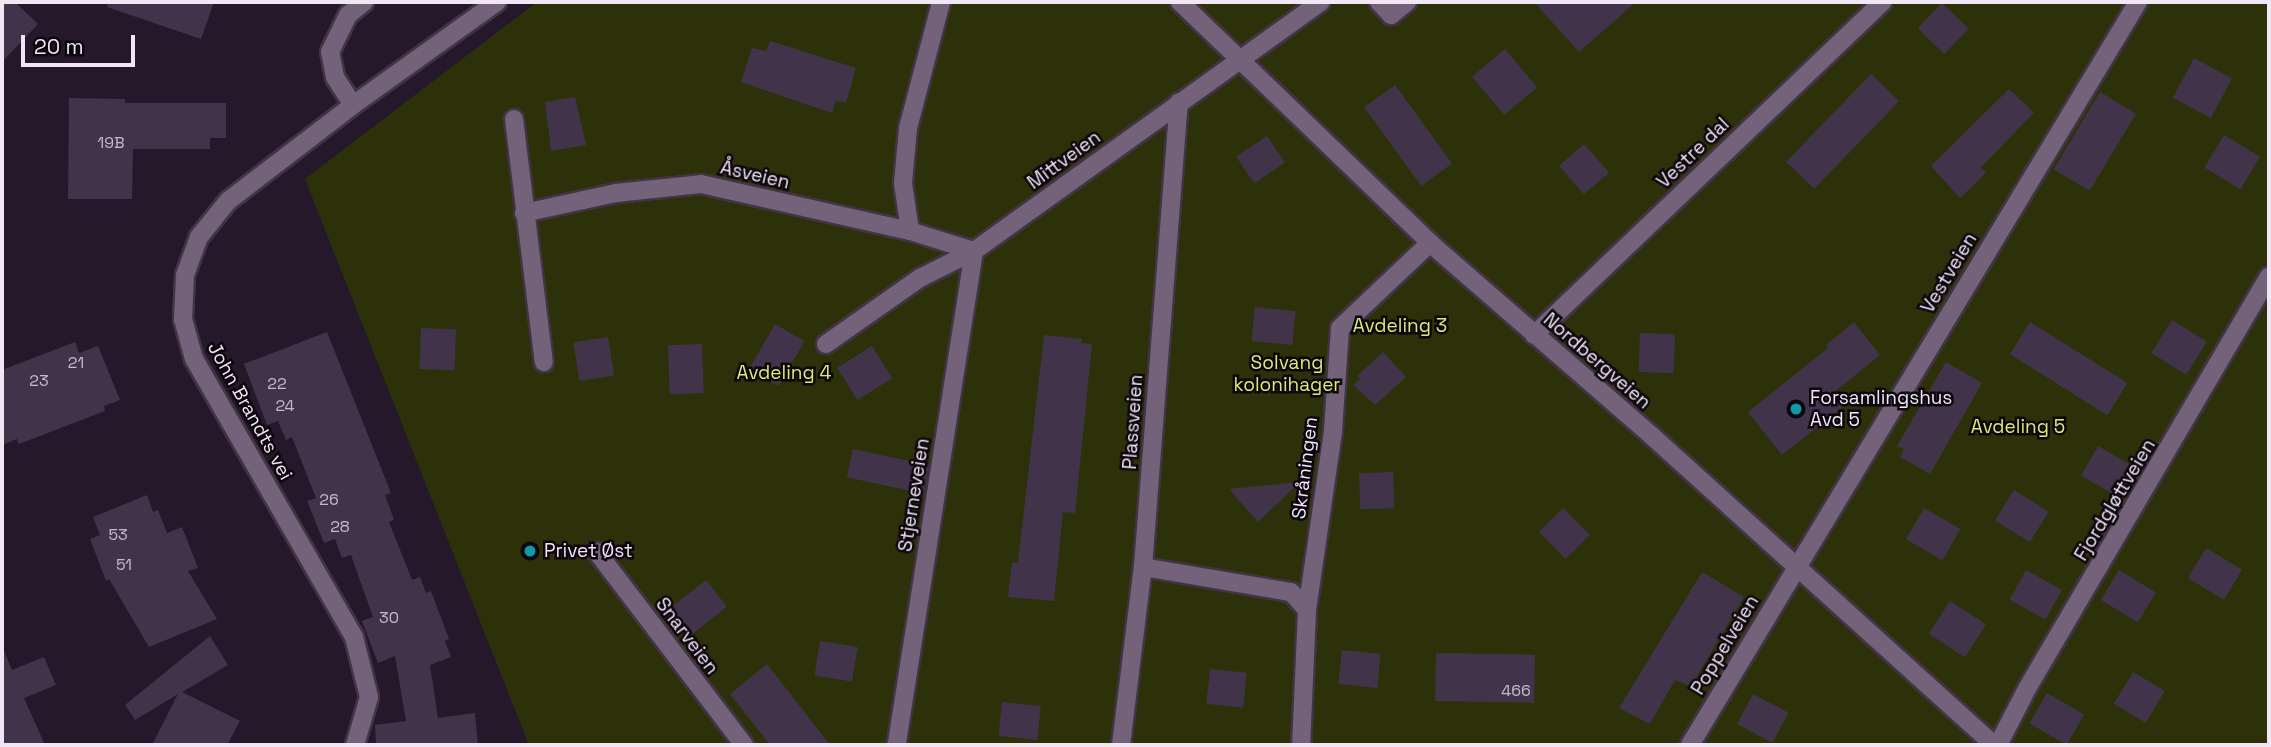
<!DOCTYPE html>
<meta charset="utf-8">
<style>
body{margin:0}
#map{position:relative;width:2271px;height:747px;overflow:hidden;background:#26182b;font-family:"Space Grotesk",sans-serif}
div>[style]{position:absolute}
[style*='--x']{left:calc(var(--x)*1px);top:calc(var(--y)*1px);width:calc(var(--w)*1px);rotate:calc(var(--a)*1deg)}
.green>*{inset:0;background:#2d3109}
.building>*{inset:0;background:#41344a;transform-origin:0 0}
.roads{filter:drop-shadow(2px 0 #413544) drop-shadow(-2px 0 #413544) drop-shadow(0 2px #413544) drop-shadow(0 -2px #413544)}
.minor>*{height:18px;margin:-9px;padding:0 9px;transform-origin:9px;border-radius:9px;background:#736279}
.dots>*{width:19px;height:19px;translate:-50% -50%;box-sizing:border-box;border:4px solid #0c060e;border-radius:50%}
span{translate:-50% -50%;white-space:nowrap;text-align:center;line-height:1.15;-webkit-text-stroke:5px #0c060e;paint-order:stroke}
.number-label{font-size:16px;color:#c5baca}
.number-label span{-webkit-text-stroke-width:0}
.street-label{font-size:19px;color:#f1e6f4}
.park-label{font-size:19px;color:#dceb71}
.poi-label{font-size:19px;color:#f1e6f4}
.left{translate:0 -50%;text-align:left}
.frame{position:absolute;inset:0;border:4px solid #f1e6f4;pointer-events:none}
.scale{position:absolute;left:21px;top:35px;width:114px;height:32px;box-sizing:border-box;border:4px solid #f1e6f4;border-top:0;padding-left:9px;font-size:21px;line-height:24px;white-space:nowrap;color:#f1e6f4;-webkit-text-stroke:5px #0c060e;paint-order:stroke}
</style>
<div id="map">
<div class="green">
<i style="clip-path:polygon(537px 2px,2269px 2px,2269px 745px,529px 745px,305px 179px)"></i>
</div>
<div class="building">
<i style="clip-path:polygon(2px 2px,15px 2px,38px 24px,2px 62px)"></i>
<i style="clip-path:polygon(108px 2px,214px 2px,201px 39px,107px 7px)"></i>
<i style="clip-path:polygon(1534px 2px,1636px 2px,1579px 52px)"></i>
<i style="left:1942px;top:3px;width:37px;height:35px;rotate:44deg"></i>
<i style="clip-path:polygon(770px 41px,856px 68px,846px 103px,836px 100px,832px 113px,741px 82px,752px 48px,766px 51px)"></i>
<i style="left:1505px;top:49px;width:50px;height:43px;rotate:50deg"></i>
<i style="left:2194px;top:58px;width:43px;height:45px;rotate:28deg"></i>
<i style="left:1871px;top:74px;width:39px;height:122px;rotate:44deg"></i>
<i style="left:1395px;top:85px;width:97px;height:38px;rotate:54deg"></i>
<i style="clip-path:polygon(2009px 89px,2034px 113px,1981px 167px,1986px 173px,1960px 198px,1931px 166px)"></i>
<i style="left:2100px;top:92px;width:42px;height:90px;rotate:31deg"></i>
<i style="clip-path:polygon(575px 97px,586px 145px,551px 151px,545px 102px)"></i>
<i style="clip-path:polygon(69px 98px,125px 99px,125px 103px,226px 103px,226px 138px,210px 138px,210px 149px,133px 149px,132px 199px,68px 199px)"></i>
<i style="left:2224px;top:135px;width:42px;height:38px;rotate:31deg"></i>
<i style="left:1267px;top:136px;width:32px;height:37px;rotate:56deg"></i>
<i style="left:1584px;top:144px;width:38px;height:33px;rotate:49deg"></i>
<i style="left:1255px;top:307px;width:41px;height:34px;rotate:6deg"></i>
<i style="left:2172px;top:320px;width:41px;height:39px;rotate:32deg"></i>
<i style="clip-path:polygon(1854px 322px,1880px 355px,1833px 393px,1844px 406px,1782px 455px,1748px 412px,1828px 348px,1826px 345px)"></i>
<i style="left:2030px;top:322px;width:115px;height:38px;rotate:32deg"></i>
<i style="left:775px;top:324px;width:34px;height:52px;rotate:30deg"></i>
<i style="left:421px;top:328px;width:35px;height:41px;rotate:2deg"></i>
<i style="clip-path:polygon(327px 332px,391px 493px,385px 495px,394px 520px,389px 522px,412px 580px,420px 577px,426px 593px,431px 591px,449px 639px,445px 641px,451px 657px,430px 665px,438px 718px,475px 713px,478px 745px,376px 745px,375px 725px,406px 721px,395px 656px,378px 663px,362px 621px,373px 617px,351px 555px,342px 558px,335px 539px,324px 543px,307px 501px,316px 498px,292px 437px,286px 440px,278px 421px,267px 425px,244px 364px)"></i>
<i style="left:1640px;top:333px;width:35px;height:39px;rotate:2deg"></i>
<i style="clip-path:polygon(1044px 335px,1082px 339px,1081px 343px,1092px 344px,1075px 513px,1063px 512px,1054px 601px,1008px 597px,1012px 563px,1018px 563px)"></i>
<i style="left:608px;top:337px;width:39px;height:35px;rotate:81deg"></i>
<i style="clip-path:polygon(75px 342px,79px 353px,98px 346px,120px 400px,104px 406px,105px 411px,19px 444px,17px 439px,2px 445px,2px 370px)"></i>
<i style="left:702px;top:344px;width:49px;height:34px;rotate:88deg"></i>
<i style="left:872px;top:346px;width:38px;height:41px;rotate:58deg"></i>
<i style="clip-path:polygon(1383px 352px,1406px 377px,1375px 405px,1353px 385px,1360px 379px,1357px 376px)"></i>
<i style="clip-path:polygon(1946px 362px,1982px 383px,1930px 474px,1900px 457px,1904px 449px,1897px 446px)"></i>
<i style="left:2098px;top:446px;width:43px;height:34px;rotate:30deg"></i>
<i style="left:853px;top:449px;width:78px;height:29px;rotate:12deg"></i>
<i style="left:1393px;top:472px;width:36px;height:34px;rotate:88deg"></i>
<i style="clip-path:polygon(1300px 482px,1258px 522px,1229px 489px)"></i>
<i style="left:2014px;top:490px;width:41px;height:36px;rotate:32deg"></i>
<i style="clip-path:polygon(147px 495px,153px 512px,158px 510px,167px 533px,182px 527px,198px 568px,188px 571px,217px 619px,149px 647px,109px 579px,106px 581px,90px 539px,100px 535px,93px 517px)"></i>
<i style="left:1563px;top:508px;width:38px;height:34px;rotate:45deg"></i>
<i style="left:1924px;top:508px;width:42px;height:36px;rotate:30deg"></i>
<i style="left:2206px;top:548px;width:42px;height:35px;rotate:31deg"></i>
<i style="left:2026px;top:570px;width:41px;height:34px;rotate:29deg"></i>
<i style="left:2119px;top:570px;width:43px;height:35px;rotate:31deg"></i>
<i style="clip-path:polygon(1702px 572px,1744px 597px,1691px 686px,1675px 680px,1650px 724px,1619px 708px)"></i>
<i style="left:706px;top:580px;width:34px;height:47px;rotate:52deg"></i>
<i style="left:1950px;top:601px;width:43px;height:39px;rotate:33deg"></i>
<i style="clip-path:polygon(210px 636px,228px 665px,182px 692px,240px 721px,227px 745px,152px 745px,178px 694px,135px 720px,125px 705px)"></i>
<i style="left:820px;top:641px;width:38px;height:35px;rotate:9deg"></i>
<i style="clip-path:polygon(2px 646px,12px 670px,44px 657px,56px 685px,24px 698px,45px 745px,2px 745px)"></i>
<i style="left:1342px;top:650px;width:39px;height:34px;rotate:6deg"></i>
<i style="left:1436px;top:653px;width:99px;height:48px;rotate:1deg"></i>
<i style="clip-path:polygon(767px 664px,830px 745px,770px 745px,730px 694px)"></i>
<i style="left:1210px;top:669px;width:37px;height:35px;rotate:6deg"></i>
<i style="left:2133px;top:672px;width:37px;height:37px;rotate:31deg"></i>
<i style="left:2047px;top:693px;width:43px;height:35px;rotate:30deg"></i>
<i style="left:1753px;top:694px;width:40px;height:34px;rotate:28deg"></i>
<i style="left:1002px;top:702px;width:39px;height:34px;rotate:6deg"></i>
</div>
<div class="roads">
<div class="minor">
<i style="--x:1180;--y:2;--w:347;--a:43.9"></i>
<i style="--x:1430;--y:243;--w:294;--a:41"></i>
<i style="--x:1652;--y:436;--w:461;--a:42.1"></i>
<i style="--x:1379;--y:2;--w:18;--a:47"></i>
<i style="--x:1391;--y:15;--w:21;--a:-39"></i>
<i style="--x:353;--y:105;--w:33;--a:-123"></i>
<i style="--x:335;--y:77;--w:25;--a:-101"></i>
<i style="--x:330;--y:52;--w:41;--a:-64.1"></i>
<i style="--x:348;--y:15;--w:21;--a:-39"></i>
<i style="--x:514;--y:119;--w:245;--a:83"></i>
<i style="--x:524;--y:213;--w:94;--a:-12.3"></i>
<i style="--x:616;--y:193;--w:85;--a:-6"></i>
<i style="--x:701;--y:184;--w:214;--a:12.7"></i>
<i style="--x:910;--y:231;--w:67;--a:17.4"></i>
<i style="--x:974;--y:251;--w:500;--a:98.9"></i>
<i style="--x:910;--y:231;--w:49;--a:-98.3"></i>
<i style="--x:903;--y:183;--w:55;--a:-84.8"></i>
<i style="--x:908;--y:128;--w:130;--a:-75.3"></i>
<i style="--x:1534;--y:335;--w:482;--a:-43.7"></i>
<i style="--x:826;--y:344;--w:115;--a:-35.1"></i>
<i style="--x:920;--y:278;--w:60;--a:-26.6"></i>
<i style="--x:974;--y:251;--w:427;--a:-35.7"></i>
<i style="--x:597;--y:552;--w:243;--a:52.7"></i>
<i style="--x:1143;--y:567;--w:150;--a:9.6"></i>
<i style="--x:1291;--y:592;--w:24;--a:48"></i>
<i style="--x:1307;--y:610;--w:135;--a:92.5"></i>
<i style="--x:1307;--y:610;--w:181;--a:-81.7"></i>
<i style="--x:1333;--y:431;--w:103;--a:-86.1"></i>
<i style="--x:1340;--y:328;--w:124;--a:-43.4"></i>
<i style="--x:355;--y:745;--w:50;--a:-73.7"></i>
<i style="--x:369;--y:697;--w:62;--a:-104"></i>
<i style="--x:354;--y:637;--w:321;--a:-119.9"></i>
<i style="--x:194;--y:359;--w:41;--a:-105.4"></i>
<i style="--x:183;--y:319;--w:44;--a:-87.4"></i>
<i style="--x:185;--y:275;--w:40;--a:-69.8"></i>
<i style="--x:199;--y:237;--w:46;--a:-51.1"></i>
<i style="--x:228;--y:201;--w:158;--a:-37.5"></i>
<i style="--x:353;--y:105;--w:177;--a:-35.6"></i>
<i style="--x:1121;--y:745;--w:179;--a:-83"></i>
<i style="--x:1143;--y:567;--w:466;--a:-85.6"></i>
<i style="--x:1690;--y:745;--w:868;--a:-58.91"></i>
<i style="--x:1998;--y:745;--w:65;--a:-62.7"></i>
<i style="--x:2028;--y:687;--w:476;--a:-59.6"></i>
</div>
</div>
<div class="dots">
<i style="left:1796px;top:409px;background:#0f9aa8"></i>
<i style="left:530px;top:551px;background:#0f9aa8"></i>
</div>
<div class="number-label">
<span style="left:111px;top:143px">19B</span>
<span style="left:76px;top:363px">21</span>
<span style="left:39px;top:381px">23</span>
<span style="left:277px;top:384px">22</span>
<span style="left:285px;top:406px">24</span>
<span style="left:329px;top:500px">26</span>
<span style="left:340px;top:527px">28</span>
<span style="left:118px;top:535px">53</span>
<span style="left:124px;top:565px">51</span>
<span style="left:389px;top:618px">30</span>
<span style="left:1516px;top:691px">466</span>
</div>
<div class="street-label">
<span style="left:1693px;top:153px;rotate:-44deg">Vestre dal</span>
<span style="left:1064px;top:160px;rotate:-36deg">Mittveien</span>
<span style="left:755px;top:175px;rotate:13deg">Åsveien</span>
<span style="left:1949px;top:273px;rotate:-59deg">Vestveien</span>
<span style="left:1597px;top:361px;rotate:41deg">Nordbergveien</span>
<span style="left:250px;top:411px;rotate:61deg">John Brandts vei</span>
<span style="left:1133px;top:422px;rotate:-86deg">Plassveien</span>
<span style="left:1305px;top:468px;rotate:-83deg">Skråningen</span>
<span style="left:914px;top:495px;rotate:-81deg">Stjerneveien</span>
<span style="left:2115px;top:500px;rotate:-59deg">Fjordgløttveien</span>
<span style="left:687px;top:636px;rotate:53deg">Snarveien</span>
<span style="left:1725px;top:645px;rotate:-59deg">Poppelveien</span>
</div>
<div class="park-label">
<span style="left:1400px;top:326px">Avdeling 3</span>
<span style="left:1287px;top:374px">Solvang<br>kolonihager</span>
<span style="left:784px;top:373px">Avdeling 4</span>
<span style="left:2018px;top:427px">Avdeling 5</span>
</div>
<div class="poi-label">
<span class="left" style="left:1810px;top:409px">Forsamlingshus<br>Avd 5</span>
<span class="left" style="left:544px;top:551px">Privet Øst</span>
</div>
<div class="frame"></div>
<div class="scale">20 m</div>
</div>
